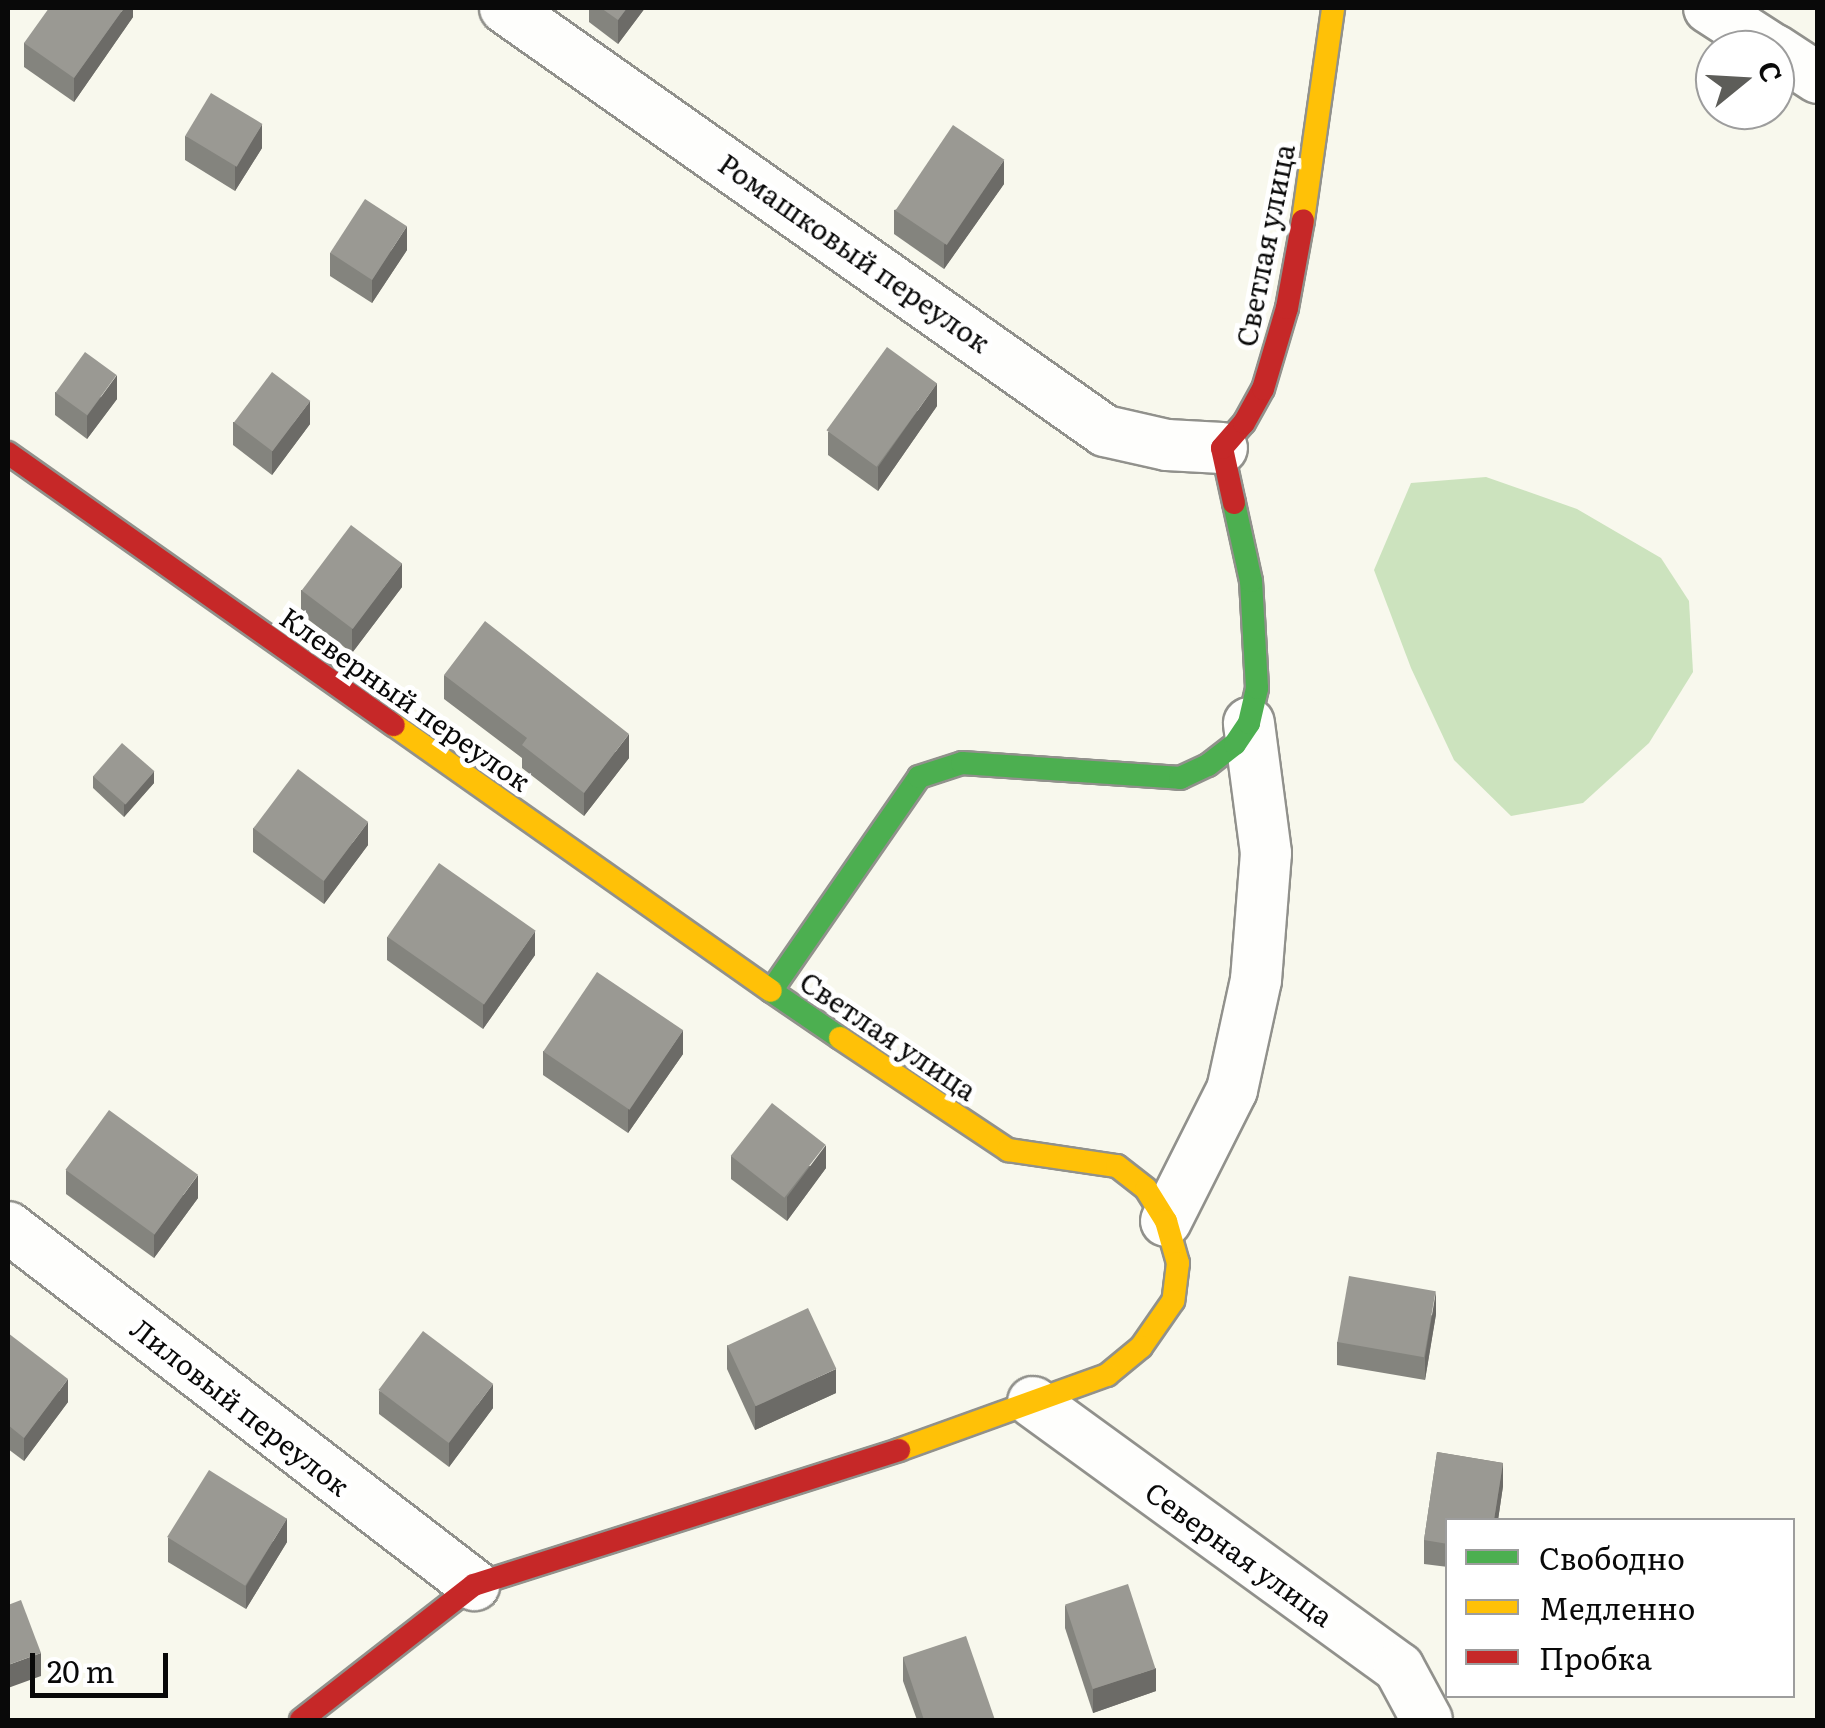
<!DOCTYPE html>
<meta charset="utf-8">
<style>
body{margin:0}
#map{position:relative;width:1825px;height:1728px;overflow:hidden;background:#f8f8ed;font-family:Literata,serif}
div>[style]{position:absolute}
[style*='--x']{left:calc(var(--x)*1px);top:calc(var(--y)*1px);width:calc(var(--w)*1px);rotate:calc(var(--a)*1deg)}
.forest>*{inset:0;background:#cce3be}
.roads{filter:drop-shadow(2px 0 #91918c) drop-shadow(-2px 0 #91918c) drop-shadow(0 2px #91918c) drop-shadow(0 -2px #91918c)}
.street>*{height:50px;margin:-25px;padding:0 25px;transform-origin:25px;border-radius:25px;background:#fefefc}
.fast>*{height:22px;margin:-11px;padding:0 11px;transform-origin:11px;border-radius:11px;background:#4caf50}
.slow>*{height:22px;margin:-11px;padding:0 11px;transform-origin:11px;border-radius:11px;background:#ffc107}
.jam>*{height:22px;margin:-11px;padding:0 11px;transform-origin:11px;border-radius:11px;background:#c62828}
.wall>*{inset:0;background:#84847e}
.shaded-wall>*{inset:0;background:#6c6b67}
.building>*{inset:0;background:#9a9993;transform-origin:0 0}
span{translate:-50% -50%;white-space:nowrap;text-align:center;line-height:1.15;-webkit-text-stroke:10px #fff;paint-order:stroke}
.street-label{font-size:28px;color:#090909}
.frame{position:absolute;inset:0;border:10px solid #090909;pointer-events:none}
.legend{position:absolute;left:1445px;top:1518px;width:350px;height:180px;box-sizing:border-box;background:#fff;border:2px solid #9d9d9d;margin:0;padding:12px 18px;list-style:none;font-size:30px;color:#090909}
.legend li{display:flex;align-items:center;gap:20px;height:50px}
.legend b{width:50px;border:2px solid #9d9d9d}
.north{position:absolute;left:1695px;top:30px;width:100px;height:100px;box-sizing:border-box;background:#fff;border:2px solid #9d9d9d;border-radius:50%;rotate:72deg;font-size:28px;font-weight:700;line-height:40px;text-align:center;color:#090909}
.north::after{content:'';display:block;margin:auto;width:35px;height:45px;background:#5d5d59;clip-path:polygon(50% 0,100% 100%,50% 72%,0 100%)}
.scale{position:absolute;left:30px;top:1653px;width:138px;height:45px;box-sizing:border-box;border:5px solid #090909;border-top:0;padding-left:12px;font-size:30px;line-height:35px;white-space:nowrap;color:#090909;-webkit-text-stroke:8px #fff;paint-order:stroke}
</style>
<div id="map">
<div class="forest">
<i style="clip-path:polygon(1486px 477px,1577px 509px,1661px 558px,1689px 601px,1693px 672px,1649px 743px,1583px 803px,1511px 816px,1454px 760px,1411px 668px,1374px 570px,1411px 483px)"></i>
</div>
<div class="roads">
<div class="street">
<i style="--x:505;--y:8;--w:734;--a:35.18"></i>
<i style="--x:1105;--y:431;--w:64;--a:12.7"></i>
<i style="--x:1167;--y:445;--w:55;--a:3.1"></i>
<i style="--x:1709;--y:8;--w:77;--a:32.9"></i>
<i style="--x:1775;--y:50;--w:51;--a:33.1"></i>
<i style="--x:1166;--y:1221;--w:147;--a:-63.3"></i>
<i style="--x:1232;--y:1090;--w:113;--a:-77.7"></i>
<i style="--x:1256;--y:980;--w:127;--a:-85.5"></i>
<i style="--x:1266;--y:853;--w:131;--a:-97.5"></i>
<i style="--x:8;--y:1227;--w:588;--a:37.53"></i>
<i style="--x:1033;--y:1402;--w:452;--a:36"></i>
<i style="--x:1399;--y:1668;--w:59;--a:61.7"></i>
</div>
<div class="fast">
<i style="--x:840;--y:1038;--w:83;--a:-145.7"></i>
<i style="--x:771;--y:991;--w:260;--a:-55.3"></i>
<i style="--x:919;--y:777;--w:45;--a:-18"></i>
<i style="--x:962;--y:763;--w:219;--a:3.9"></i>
<i style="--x:1180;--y:778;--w:31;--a:-25"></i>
<i style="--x:1208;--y:765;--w:34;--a:-38"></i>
<i style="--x:1235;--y:744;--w:25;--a:-56"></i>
<i style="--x:1249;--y:723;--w:36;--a:-77"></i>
<i style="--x:1257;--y:688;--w:107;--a:-93.2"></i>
<i style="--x:1251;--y:581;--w:80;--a:-102.3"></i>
</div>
<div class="slow">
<i style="--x:1303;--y:220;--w:214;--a:-81.9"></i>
<i style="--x:394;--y:725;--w:461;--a:35.2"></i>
<i style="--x:840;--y:1038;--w:202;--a:33.7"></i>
<i style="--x:1008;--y:1150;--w:110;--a:8.4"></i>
<i style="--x:1117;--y:1166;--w:37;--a:38"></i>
<i style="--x:1146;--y:1189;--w:38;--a:58"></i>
<i style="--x:1166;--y:1221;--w:44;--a:74.1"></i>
<i style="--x:1178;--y:1263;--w:38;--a:97"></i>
<i style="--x:1173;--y:1301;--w:56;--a:124.8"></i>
<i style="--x:1141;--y:1347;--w:44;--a:140.5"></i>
<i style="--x:1107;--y:1375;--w:221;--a:160.2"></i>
</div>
<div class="jam">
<i style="--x:8;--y:453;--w:472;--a:35.2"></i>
<i style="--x:1234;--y:503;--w:56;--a:-102.3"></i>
<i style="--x:1222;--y:448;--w:33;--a:-49"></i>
<i style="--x:1244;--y:423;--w:39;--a:-61"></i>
<i style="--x:1263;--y:389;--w:84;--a:-73.5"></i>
<i style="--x:1287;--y:308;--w:89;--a:-79.7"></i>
<i style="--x:301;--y:1720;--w:219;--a:-38"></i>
<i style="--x:474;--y:1585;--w:446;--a:-17.6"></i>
</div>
</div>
<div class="wall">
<i style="clip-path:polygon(133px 8px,133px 17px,74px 102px,24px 67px,24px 43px)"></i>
<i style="clip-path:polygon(589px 8px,645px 8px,618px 44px,589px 22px)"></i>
<i style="clip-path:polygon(185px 136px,262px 148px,235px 191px,185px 160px)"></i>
<i style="clip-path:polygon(1004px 184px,944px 269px,894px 234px,894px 210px)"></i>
<i style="clip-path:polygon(407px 250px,372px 303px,330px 276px,330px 253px)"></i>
<i style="clip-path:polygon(55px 392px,117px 399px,87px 439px,55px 415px)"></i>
<i style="clip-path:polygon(937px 406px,878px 491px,828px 455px,828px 432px)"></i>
<i style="clip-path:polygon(233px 422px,310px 424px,272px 475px,233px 445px)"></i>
<i style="clip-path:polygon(402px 587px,352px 653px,301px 614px,301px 590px)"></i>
<i style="clip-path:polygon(444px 675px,629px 758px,584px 816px,522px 768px,522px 758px,444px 699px)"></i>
<i style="clip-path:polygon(93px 776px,154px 783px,124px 817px,93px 788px)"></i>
<i style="clip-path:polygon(253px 828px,368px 845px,324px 904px,253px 852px)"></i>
<i style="clip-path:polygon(387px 937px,535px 955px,483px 1029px,387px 960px)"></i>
<i style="clip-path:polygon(543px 1051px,683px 1054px,628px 1133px,543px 1075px)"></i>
<i style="clip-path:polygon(731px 1156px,826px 1168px,787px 1221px,731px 1179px)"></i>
<i style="clip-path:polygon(66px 1170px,198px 1198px,154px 1258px,66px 1194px)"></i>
<i style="clip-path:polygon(1436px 1314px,1425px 1380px,1337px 1365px,1337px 1342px)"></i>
<i style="clip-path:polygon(8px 1333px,68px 1402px,24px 1461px,8px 1449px)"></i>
<i style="clip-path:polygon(727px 1345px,836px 1393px,755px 1430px,727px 1369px)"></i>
<i style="clip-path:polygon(379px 1391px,493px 1408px,449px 1467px,379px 1414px)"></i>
<i style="clip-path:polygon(1437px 1452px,1503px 1463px,1503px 1486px,1498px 1520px,1448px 1520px,1448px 1567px,1424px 1564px,1424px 1540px)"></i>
<i style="clip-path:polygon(168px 1538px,287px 1542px,246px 1609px,168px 1562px)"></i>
<i style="clip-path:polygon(1065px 1605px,1156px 1691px,1093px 1713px,1065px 1628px)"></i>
<i style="clip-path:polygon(903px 1657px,995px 1720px,917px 1720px,903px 1681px)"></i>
</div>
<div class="shaded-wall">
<i style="clip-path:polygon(124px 8px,133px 8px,133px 17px,74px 102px,74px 78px)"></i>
<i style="clip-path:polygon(627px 8px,645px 8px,618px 44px,618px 20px)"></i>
<i style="clip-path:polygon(262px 124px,262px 148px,235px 191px,235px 167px)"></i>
<i style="clip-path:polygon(1004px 160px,1004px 184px,944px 269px,944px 245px)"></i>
<i style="clip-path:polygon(407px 226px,407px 250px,372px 303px,372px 280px)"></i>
<i style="clip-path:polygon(117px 375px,117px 399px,87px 439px,87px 416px)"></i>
<i style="clip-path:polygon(937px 383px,937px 406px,878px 491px,878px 467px)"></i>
<i style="clip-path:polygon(310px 401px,310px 424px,272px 475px,272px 451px)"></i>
<i style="clip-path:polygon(402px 563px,402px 587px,352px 653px,352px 629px)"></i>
<i style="clip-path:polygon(629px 734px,629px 758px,584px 816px,584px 793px)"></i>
<i style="clip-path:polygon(154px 771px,154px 783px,124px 817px,124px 805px)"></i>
<i style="clip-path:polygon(368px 822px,368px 845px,324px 904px,324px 881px)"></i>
<i style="clip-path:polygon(535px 931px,535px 955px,483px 1029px,483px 1005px)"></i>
<i style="clip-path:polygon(683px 1030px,683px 1054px,628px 1133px,628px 1110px)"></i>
<i style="clip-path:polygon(826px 1145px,826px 1168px,787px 1221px,787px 1197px)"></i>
<i style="clip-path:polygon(198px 1175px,198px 1198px,154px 1258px,154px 1235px)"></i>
<i style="clip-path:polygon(1436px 1291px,1436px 1314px,1425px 1380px,1425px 1357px)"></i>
<i style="clip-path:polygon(836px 1369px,836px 1393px,755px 1430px,755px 1406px)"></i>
<i style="clip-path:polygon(68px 1379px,68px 1402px,24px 1461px,24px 1438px)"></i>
<i style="clip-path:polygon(493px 1384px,493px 1408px,449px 1467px,449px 1443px)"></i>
<i style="clip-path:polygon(1503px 1463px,1503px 1486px,1498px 1520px,1494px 1520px)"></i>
<i style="clip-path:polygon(287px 1518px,287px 1542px,246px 1609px,246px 1586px)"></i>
<i style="clip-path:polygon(41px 1653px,41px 1676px,8px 1688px,8px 1665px)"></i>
<i style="clip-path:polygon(1156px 1668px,1156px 1691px,1093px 1713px,1093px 1689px)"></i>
</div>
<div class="building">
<i style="clip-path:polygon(49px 8px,124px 8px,74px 78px,24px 43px)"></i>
<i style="clip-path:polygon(601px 8px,627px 8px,618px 20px)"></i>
<i style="left:211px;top:93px;width:60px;height:50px;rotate:31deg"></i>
<i style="left:953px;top:125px;width:62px;height:103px;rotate:34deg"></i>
<i style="left:365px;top:199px;width:50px;height:64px;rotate:33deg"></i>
<i style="left:887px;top:347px;width:62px;height:103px;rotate:36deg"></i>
<i style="left:85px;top:352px;width:39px;height:50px;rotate:36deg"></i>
<i style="left:272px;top:372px;width:48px;height:63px;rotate:37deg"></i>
<i style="left:351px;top:525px;width:64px;height:82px;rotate:37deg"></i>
<i style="clip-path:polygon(485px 621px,629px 734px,584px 793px,522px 745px,527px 738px,444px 675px)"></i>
<i style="left:122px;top:743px;width:43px;height:44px;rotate:41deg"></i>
<i style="left:298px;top:769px;width:88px;height:74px;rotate:37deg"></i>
<i style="left:439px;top:863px;width:118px;height:90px;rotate:35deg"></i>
<i style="left:597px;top:972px;width:104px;height:96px;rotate:34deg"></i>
<i style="left:772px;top:1103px;width:68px;height:67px;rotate:38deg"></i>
<i style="left:109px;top:1110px;width:110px;height:74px;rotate:36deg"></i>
<i style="left:1349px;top:1276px;width:88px;height:67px;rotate:10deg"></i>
<i style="left:808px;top:1308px;width:67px;height:89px;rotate:65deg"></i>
<i style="left:423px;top:1331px;width:88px;height:74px;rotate:37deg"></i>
<i style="clip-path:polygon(8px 1333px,68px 1379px,24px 1438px,8px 1425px)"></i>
<i style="clip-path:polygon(1437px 1452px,1503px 1463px,1494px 1520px,1448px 1520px,1448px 1544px,1424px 1540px)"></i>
<i style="left:209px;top:1470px;width:92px;height:79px;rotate:32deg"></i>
<i style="left:1128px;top:1584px;width:89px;height:66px;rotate:72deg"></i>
<i style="clip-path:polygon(21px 1600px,41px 1653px,8px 1665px,8px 1605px)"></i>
<i style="clip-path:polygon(966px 1636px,995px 1720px,924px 1720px,903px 1657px)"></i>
</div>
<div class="street-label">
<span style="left:1264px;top:245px;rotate:-79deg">Светлая улица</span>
<span style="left:855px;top:252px;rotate:35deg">Ромашковый переулок</span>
<span style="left:406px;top:698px;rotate:35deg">Клеверный переулок</span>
<span style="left:889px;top:1035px;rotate:34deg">Светлая улица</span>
<span style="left:241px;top:1406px;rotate:38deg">Лиловый переулок</span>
<span style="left:1240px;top:1553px;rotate:36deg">Северная улица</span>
</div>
<div class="frame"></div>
<ul class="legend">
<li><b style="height:12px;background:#4caf50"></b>Свободно</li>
<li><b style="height:12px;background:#ffc107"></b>Медленно</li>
<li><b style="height:12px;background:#c62828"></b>Пробка</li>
</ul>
<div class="north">С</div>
<div class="scale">20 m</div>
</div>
